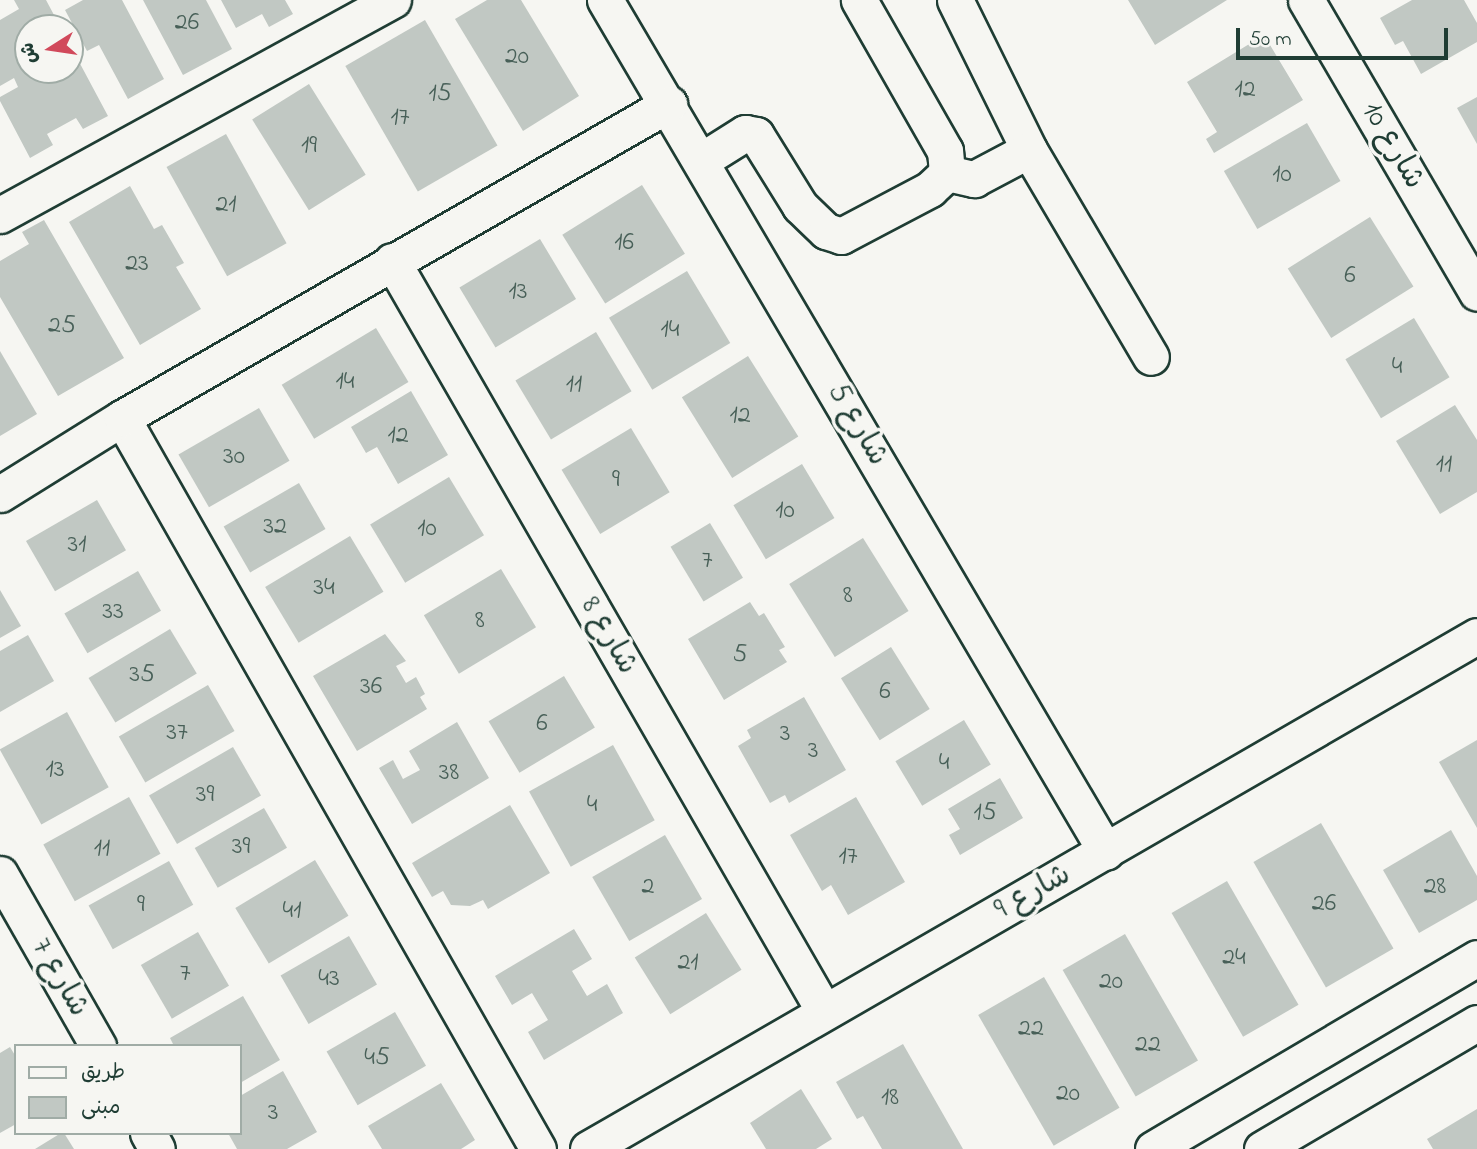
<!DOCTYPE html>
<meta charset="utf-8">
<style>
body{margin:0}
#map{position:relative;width:1477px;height:1149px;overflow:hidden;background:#f6f6f2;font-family:"Indie Flower","Playpen Sans Arabic",sans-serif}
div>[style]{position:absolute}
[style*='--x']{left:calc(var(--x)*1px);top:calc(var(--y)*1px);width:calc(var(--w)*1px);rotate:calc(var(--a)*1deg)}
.building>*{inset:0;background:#c1c8c3;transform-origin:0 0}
.roads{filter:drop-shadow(2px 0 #1f3d34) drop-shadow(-2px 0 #1f3d34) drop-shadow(0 2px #1f3d34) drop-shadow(0 -2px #1f3d34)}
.minor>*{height:35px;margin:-17.5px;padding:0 17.5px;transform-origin:17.5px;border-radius:17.5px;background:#f6f6f2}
span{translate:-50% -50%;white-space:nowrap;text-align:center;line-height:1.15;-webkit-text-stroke:7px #f6f6f2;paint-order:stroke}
.number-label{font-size:26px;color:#486058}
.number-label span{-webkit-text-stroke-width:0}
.street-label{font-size:30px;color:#1f3d34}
.legend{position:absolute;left:14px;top:1044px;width:228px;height:91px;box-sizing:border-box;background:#f6f6f2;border:2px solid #a0aca6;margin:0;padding:9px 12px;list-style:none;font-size:21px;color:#1f3d34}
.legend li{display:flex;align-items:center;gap:14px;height:35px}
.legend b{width:35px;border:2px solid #a0aca6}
.north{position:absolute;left:14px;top:14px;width:70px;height:70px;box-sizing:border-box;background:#f6f6f2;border:2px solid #a0aca6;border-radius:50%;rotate:258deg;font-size:19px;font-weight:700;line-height:28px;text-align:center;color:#1f3d34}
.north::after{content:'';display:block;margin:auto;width:24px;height:32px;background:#d1495b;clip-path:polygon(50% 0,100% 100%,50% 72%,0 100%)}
.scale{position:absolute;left:1236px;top:28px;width:212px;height:32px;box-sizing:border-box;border:4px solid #1f3d34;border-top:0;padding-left:9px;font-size:21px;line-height:24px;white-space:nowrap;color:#1f3d34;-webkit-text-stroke:5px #f6f6f2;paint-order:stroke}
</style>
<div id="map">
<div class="building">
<i style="clip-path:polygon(14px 0,46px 0,61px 28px,28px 28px,28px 70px,70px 70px,70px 62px,77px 58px,108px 116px,83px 129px,76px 118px,47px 134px,53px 145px,30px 158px,0 101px,0 97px,18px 87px,14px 78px,0 86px,0 20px,19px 9px)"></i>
<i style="clip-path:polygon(83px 0,122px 0,164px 79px,128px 99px,99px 45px,87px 51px,65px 10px)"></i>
<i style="clip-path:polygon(143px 0,206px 0,232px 49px,183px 75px)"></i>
<i style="clip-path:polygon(221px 0,285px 0,293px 14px,269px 27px,262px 14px,236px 28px)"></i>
<i style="clip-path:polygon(487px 0,521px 0,579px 96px,523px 131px,455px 19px)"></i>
<i style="clip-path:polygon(1128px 0,1227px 0,1155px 45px)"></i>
<i style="clip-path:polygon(1412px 0,1464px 0,1477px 23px,1477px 42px,1421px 74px,1403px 41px,1395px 45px,1380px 18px)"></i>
<i style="left:425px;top:20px;width:145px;height:92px;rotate:60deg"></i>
<i style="clip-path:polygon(1264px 35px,1303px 100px,1214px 153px,1206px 139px,1217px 132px,1187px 82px)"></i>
<i style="left:309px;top:84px;width:107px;height:67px;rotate:58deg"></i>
<i style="clip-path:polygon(1477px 97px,1477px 144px,1457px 108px)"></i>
<i style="left:1307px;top:123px;width:67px;height:96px;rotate:60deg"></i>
<i style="left:226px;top:134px;width:125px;height:68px;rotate:61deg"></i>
<i style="left:642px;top:185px;width:81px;height:94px;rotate:58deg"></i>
<i style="clip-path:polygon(130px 186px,154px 229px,162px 225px,184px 263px,176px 267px,201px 309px,140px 345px,69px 222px)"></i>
<i style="left:1370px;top:217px;width:82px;height:97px;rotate:58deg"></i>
<i style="clip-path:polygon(44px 220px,124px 358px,58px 396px,0 297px,0 261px,29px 244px,22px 232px)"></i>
<i style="left:540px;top:239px;width:70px;height:94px;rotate:59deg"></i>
<i style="left:687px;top:271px;width:84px;height:91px;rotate:59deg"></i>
<i style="left:1414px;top:318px;width:69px;height:80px;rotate:59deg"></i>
<i style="left:376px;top:328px;width:63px;height:110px;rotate:59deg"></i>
<i style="left:596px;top:332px;width:69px;height:94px;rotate:59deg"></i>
<i style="clip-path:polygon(0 351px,37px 414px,0 436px)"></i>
<i style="left:748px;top:356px;width:95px;height:78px;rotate:58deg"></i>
<i style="clip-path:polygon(411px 391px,448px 455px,398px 484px,377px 447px,366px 453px,351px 427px)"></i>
<i style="clip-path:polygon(1455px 405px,1477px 440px,1477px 492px,1440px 514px,1396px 441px)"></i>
<i style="left:259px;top:408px;width:61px;height:93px;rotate:60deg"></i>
<i style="left:631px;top:428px;width:75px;height:81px;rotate:59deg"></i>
<i style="left:802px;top:464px;width:63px;height:80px;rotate:59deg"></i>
<i style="left:449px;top:477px;width:68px;height:92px;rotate:59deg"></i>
<i style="left:299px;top:483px;width:53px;height:87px;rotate:60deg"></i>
<i style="left:97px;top:500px;width:58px;height:82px;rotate:60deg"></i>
<i style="left:710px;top:523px;width:64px;height:46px;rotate:59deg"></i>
<i style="left:350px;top:536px;width:65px;height:99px;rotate:59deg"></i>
<i style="left:863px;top:538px;width:86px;height:87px;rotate:58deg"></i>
<i style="left:501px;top:569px;width:68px;height:90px;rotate:59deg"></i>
<i style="left:138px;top:571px;width:46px;height:85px;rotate:60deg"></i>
<i style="clip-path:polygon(0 590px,21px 626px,0 638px)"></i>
<i style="clip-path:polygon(750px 602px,759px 616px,764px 613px,785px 647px,779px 650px,787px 662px,724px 700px,688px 639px)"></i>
<i style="left:170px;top:629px;width:52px;height:95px;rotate:59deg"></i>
<i style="clip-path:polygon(385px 634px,406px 661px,396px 666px,406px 683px,416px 677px,425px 694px,420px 697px,427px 709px,357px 751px,313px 676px)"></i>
<i style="clip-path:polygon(28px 635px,54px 681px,0 712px,0 651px)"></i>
<i style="left:891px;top:647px;width:73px;height:59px;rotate:58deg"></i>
<i style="left:564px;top:676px;width:60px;height:88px;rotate:59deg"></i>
<i style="left:208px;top:685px;width:53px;height:103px;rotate:60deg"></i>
<i style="clip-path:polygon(804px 697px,846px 770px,789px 803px,785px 795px,770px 803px,738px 746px,751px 738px,747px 730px)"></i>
<i style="left:67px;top:712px;width:86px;height:77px;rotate:61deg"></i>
<i style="left:964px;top:720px;width:52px;height:80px;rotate:59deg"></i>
<i style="clip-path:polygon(457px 722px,489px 778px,412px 824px,379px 768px,393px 760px,403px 779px,420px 770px,409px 751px)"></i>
<i style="clip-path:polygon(1477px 740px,1477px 828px,1439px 762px)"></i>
<i style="left:613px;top:745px;width:86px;height:96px;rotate:61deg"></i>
<i style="left:233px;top:747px;width:56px;height:97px;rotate:60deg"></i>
<i style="clip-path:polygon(1000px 778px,1023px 818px,960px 855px,949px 835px,960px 829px,948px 809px)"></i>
<i style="left:129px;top:797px;width:65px;height:98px;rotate:61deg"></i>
<i style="clip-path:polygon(856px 797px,905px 882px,848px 915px,831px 885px,822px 891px,790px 835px)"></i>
<i style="clip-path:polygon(510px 805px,550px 873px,488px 909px,483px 900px,470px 906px,451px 905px,443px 891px,432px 897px,412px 863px)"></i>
<i style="left:264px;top:808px;width:46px;height:80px;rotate:60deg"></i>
<i style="left:1321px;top:823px;width:145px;height:78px;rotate:60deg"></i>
<i style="clip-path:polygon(1451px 830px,1477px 876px,1477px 900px,1419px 933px,1383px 870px)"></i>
<i style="left:665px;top:835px;width:74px;height:84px;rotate:60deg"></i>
<i style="left:315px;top:860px;width:65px;height:93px;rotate:59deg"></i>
<i style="left:169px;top:861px;width:50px;height:92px;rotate:61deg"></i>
<i style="left:1227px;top:881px;width:143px;height:64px;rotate:60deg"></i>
<i style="left:706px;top:913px;width:67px;height:84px;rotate:58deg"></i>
<i style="clip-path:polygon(574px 929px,592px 959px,572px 971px,587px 996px,607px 984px,623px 1013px,544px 1060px,528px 1032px,548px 1020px,532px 993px,512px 1005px,495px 976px)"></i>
<i style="left:198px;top:932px;width:62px;height:66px;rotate:60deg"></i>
<i style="left:1125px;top:934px;width:146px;height:72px;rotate:60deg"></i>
<i style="left:349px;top:936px;width:56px;height:79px;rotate:60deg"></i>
<i style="left:1044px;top:977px;width:151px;height:76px;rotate:60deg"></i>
<i style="clip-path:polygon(243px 996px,280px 1060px,240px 1083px,240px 1046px,174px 1046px,170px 1038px)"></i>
<i style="left:395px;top:1012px;width:62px;height:79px;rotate:60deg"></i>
<i style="clip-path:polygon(903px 1044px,963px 1149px,882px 1149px,863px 1116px,857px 1119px,836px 1082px)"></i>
<i style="clip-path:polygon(10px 1047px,16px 1057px,16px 1124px,0 1133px,0 1053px)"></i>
<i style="clip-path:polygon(283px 1071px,317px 1132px,287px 1149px,237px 1149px,228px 1133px,240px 1133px,240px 1096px)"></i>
<i style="clip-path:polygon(441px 1083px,475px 1140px,461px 1149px,382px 1149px,368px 1126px)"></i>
<i style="clip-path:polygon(801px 1089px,832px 1139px,816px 1149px,766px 1149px,750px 1123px)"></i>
<i style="clip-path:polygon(1477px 1109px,1477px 1149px,1433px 1149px,1427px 1139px)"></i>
<i style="clip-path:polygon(64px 1133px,74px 1149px,35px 1149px,61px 1133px)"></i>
</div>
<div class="roads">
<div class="minor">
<i style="--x:605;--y:0;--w:988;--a:59.54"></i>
<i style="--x:955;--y:0;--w:167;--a:63.7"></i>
<i style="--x:1029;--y:150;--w:240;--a:59.5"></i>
<i style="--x:1306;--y:0;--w:339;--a:59.7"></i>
<i style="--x:702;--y:160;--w:51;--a:-32.1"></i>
<i style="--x:745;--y:133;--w:11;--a:10"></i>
<i style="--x:756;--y:135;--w:84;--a:58.2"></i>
<i style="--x:800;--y:206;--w:36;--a:44"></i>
<i style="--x:826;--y:231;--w:16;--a:18"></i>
<i style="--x:841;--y:236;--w:101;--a:-27.8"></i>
<i style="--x:930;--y:189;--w:23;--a:-43"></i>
<i style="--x:947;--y:173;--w:22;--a:-95"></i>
<i style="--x:945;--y:151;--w:174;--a:-119.7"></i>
<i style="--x:947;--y:173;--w:28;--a:13"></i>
<i style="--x:974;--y:179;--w:62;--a:-27.8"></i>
<i style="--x:0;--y:215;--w:448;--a:-28.7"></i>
<i style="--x:392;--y:261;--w:866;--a:60.06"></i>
<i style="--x:122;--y:418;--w:841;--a:60.36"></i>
<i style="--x:0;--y:494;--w:144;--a:-31.9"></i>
<i style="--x:122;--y:418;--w:631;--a:-29.86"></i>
<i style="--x:0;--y:874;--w:198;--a:60.3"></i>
<i style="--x:148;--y:1133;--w:18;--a:61"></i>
<i style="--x:588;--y:1149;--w:1026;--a:-29.99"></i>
<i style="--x:1153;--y:1149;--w:376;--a:-30.5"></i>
<i style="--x:1262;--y:1149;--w:249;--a:-30.4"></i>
</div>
</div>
<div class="number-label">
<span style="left:187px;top:24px">26</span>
<span style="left:517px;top:58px">20</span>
<span style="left:1245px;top:91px">12</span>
<span style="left:440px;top:95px">15</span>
<span style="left:400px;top:119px">17</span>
<span style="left:309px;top:147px">19</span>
<span style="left:1282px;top:176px">10</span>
<span style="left:226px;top:206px">21</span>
<span style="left:624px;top:244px">16</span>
<span style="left:137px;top:265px">23</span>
<span style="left:1350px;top:277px">6</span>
<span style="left:518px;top:293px">13</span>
<span style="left:62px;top:327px">25</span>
<span style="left:670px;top:331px">14</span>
<span style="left:1397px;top:368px">4</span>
<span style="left:345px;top:383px">14</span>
<span style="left:574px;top:386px">11</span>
<span style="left:740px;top:417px">12</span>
<span style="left:398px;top:437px">12</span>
<span style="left:234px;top:458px">30</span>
<span style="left:1444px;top:466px">11</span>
<span style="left:616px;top:481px">9</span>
<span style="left:785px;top:512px">10</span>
<span style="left:275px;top:528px">32</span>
<span style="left:427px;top:530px">10</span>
<span style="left:77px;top:546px">31</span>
<span style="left:707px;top:562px">7</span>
<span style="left:324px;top:589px">34</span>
<span style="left:848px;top:597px">8</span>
<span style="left:113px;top:613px">33</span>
<span style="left:480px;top:622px">8</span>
<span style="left:740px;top:656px">5</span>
<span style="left:142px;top:676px">35</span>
<span style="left:371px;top:688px">36</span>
<span style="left:885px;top:693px">6</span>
<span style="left:542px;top:725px">6</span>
<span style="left:177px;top:734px">37</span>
<span style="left:785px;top:735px">3</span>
<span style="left:813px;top:752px">3</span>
<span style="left:944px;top:764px">4</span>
<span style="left:55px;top:771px">13</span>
<span style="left:449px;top:774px">38</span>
<span style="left:205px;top:796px">39</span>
<span style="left:592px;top:806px">4</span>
<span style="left:985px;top:814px">15</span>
<span style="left:241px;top:848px">39</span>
<span style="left:102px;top:850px">11</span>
<span style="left:848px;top:858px">17</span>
<span style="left:648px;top:888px">2</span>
<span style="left:1435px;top:888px">28</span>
<span style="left:1324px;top:905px">26</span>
<span style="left:141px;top:906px">9</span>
<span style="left:292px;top:912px">41</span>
<span style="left:1234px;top:959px">24</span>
<span style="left:688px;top:964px">21</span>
<span style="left:185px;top:975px">7</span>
<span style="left:329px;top:980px">43</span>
<span style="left:1111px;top:983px">20</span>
<span style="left:1031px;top:1030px">22</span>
<span style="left:1148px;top:1046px">22</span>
<span style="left:377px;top:1059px">45</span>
<span style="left:1068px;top:1095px">20</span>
<span style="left:890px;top:1099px">18</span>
<span style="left:273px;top:1114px">3</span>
</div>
<div class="street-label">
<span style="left:1392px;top:146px;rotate:60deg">شارع 10</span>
<span style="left:857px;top:425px;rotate:60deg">شارع 5</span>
<span style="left:608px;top:636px;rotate:60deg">شارع 8</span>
<span style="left:1033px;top:893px;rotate:-29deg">شارع 9</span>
<span style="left:59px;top:978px;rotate:60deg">شارع 7</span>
</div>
<ul class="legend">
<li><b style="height:9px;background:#f6f6f2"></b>طريق</li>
<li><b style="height:19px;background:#c1c8c3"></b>مبنى</li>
</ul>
<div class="north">ش</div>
<div class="scale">50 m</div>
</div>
